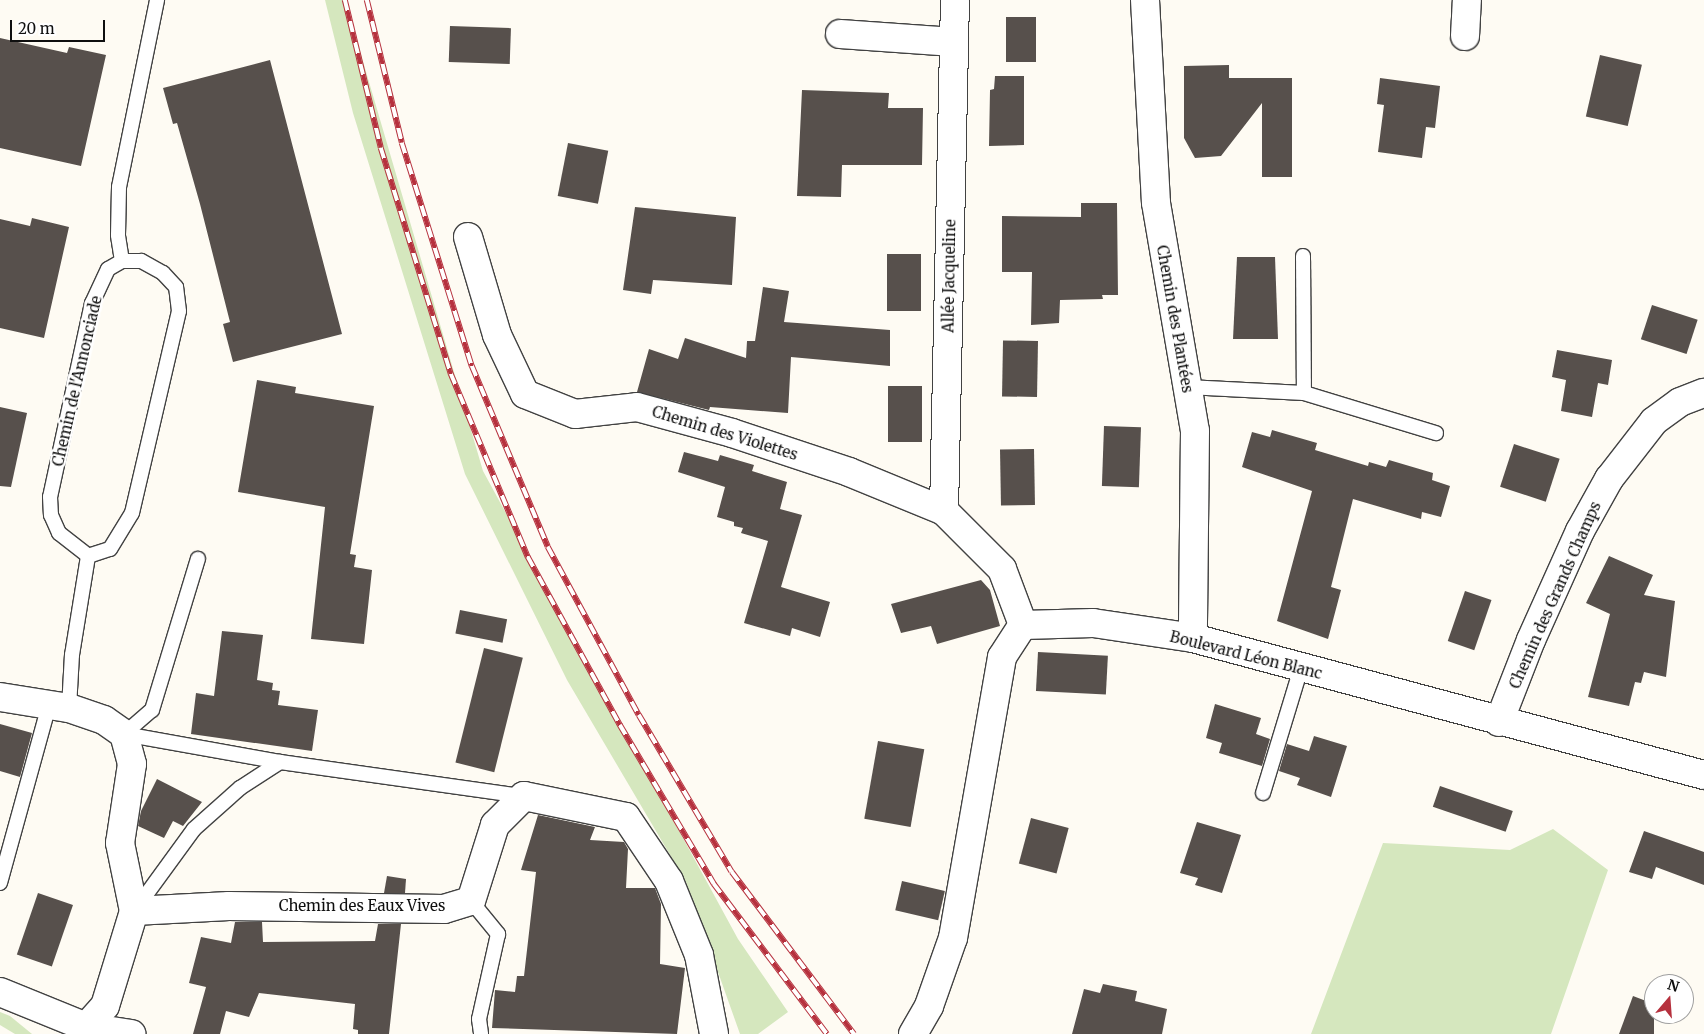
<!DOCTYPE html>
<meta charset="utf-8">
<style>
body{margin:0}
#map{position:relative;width:1704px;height:1034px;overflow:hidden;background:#fefbf3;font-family:Merriweather,serif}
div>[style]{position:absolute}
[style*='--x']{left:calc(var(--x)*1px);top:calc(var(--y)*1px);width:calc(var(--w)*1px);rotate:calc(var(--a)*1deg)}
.green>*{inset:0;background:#d5e7be}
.building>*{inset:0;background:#57504c;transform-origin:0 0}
.roads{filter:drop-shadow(1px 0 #424242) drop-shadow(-1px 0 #424242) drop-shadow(0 1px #424242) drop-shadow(0 -1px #424242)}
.lane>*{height:14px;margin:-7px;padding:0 7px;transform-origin:7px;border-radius:7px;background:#fff}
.street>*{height:28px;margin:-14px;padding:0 14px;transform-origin:14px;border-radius:14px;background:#fff}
.rail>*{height:5.5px;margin-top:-2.75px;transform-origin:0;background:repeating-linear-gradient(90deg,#fff 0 11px,#b6313e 0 22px);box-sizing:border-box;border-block:1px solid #b6313e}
span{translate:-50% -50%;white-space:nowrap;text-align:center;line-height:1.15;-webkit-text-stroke:5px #fff;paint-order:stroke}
.street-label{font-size:15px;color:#0f0f0f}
.north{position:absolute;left:1644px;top:974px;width:50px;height:50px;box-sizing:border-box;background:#fff;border:1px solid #9f9f9f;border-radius:50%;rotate:18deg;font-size:14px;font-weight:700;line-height:20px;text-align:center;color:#0f0f0f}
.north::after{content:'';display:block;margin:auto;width:18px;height:22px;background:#b6313e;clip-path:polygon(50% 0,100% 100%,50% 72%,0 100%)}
.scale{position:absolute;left:10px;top:20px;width:95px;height:22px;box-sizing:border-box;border:2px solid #0f0f0f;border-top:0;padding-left:6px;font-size:15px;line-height:18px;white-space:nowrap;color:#0f0f0f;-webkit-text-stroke:4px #fff;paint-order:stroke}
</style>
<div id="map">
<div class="green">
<i style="clip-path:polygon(325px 0,345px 0,483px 471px,738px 939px,788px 1012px,758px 1034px,740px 1034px,686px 882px,567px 680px,465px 474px,353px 113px)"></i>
<i style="clip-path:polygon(1553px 829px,1608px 870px,1551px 1034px,1311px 1034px,1383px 843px,1510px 850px)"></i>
<i style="clip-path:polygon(0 1012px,10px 1016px,32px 1034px,15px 1034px,0 1025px)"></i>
</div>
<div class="building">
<i style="left:1006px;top:17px;width:30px;height:45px"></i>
<i style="left:450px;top:26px;width:61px;height:36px;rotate:2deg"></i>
<i style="clip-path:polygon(0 38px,67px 53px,69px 47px,106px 55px,81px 166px,0 148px)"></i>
<i style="left:1600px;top:55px;width:43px;height:63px;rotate:13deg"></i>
<i style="clip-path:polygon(270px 60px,342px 334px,233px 362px,223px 324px,230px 322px,200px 204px,177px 123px,173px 124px,163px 88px)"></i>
<i style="clip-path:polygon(1229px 65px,1229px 78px,1292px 78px,1292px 177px,1262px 177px,1262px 103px,1221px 156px,1195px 158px,1184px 138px,1184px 66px)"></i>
<i style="clip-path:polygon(995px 76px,1024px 76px,1024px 145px,989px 146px,990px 90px,994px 89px)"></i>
<i style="clip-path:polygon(1380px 78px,1440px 86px,1435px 128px,1426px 127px,1422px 158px,1378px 152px,1384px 105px,1377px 104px)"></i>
<i style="clip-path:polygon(802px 90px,889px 93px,888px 108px,923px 108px,922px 165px,842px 165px,841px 197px,797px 196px)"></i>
<i style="left:568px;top:143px;width:41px;height:54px;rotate:11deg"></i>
<i style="clip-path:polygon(1081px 203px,1117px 203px,1118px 295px,1102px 295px,1103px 299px,1060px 300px,1059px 323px,1031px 325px,1032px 272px,1002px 272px,1002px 216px,1081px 217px)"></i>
<i style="clip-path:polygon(635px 207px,736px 217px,732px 285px,653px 280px,651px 294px,623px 290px)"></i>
<i style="clip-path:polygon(32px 218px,69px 227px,44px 338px,0 328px,0 219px,30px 226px)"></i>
<i style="left:887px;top:254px;width:34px;height:57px"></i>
<i style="clip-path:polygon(1237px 257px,1275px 257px,1278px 339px,1233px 339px)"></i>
<i style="clip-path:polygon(763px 287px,789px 291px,784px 322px,890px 330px,890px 366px,791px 357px,788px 413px,710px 407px,709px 410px,637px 392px,649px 349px,678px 359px,685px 338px,746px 358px,747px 341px,755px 341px)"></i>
<i style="left:1652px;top:305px;width:48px;height:36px;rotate:18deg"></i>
<i style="left:1038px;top:341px;width:56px;height:35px;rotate:91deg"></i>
<i style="clip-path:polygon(1557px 350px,1612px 360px,1608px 385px,1598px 383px,1592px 417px,1561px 411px,1566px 380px,1552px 377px)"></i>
<i style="clip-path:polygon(257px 380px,296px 387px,295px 393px,374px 406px,350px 554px,356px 555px,354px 567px,372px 570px,364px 644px,311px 639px,325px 507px,238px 492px)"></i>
<i style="left:888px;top:386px;width:34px;height:56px"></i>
<i style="clip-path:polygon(0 407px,27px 413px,11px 487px,0 486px)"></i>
<i style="left:1104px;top:426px;width:37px;height:60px;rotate:2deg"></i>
<i style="clip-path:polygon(1272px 430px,1317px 443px,1315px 450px,1368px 466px,1369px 462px,1386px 467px,1389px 460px,1433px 473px,1432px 480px,1450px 486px,1441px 517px,1422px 512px,1421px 519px,1353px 499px,1331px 587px,1341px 590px,1328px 639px,1277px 621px,1312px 491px,1242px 467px,1252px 432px,1270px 437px)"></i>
<i style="left:1514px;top:444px;width:48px;height:45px;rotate:18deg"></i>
<i style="left:1034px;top:449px;width:56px;height:34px;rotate:89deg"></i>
<i style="clip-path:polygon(684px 452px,718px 461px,720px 455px,754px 465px,752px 471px,787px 482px,780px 509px,802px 515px,781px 587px,830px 602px,820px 637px,792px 628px,790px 636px,744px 623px,768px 541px,741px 533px,743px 528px,734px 526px,734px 522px,717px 517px,725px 487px,678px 472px)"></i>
<i style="clip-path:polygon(1609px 556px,1653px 575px,1644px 595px,1675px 601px,1666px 677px,1644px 672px,1641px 683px,1635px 682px,1629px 706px,1588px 697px,1610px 614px,1586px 603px)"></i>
<i style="clip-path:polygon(981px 580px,990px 590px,1000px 626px,937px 644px,931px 626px,901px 633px,891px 604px)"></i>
<i style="left:1465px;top:591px;width:28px;height:53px;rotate:19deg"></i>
<i style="left:460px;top:610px;width:48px;height:24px;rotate:11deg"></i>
<i style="clip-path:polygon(222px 631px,263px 635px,257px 680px,273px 683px,272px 690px,280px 691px,278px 705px,318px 710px,312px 751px,191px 734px,196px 693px,214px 696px)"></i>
<i style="left:484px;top:648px;width:40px;height:118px;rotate:14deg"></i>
<i style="left:1038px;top:652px;width:70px;height:39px;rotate:3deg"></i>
<i style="clip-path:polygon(1215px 704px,1261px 718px,1256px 734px,1270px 739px,1262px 766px,1219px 753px,1222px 743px,1206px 738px)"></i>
<i style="clip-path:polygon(0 724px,32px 733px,20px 777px,0 771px)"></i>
<i style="clip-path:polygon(1314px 736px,1347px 746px,1331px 797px,1297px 785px,1300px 778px,1279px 771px,1287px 744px,1309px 751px)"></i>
<i style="left:878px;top:741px;width:47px;height:79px;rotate:10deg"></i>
<i style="clip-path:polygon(157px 779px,202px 802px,183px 826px,173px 821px,164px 838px,138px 826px,141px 811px)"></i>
<i style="left:1440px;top:786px;width:77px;height:22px;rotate:19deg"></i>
<i style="clip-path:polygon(538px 815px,595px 827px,590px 840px,624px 842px,628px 849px,626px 888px,655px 888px,661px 904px,660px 964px,685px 968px,677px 1034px,492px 1028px,495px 990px,515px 992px,517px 976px,524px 976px,536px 872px,521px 870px)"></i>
<i style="left:1031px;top:818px;width:39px;height:47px;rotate:15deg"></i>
<i style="clip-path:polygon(1197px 822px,1241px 835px,1222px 893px,1195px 885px,1198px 878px,1180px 873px)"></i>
<i style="clip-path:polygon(1644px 831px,1704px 852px,1704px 885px,1656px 867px,1652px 879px,1629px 872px)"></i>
<i style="clip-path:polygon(387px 876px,406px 879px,405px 893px,384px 893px)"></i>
<i style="left:902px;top:881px;width:44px;height:30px;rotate:13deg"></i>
<i style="left:38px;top:893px;width:37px;height:65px;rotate:19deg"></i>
<i style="clip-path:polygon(235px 922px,262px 922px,263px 942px,375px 941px,378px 924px,401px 924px,389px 1034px,358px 1034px,358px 1030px,353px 1029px,355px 1004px,259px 993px,249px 1017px,226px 1011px,220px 1034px,193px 1034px,206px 987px,189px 983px,201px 937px,231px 943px)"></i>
<i style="clip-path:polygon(1103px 984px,1137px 991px,1135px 1001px,1167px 1009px,1162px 1034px,1072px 1034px,1084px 989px,1100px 993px)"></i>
<i style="clip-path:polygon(1633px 996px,1654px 1004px,1654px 1034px,1619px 1034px)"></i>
</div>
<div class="roads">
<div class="lane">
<i style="--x:1303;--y:256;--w:137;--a:89.6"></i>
<i style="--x:122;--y:261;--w:26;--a:-99"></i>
<i style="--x:118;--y:235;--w:48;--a:-88.8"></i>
<i style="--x:119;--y:187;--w:191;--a:-78.5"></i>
<i style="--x:1187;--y:387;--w:117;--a:2.9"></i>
<i style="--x:1304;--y:393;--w:138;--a:16.9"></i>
<i style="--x:69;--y:708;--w:53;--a:-86.8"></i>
<i style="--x:72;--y:655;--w:100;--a:-80.8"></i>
<i style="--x:88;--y:556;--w:23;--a:-18"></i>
<i style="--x:110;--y:549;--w:42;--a:-58.6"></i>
<i style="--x:132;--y:513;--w:207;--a:-76.9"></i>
<i style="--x:179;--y:311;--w:24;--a:-97"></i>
<i style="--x:176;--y:287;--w:19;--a:-133"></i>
<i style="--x:163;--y:273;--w:25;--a:-151"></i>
<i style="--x:141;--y:261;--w:19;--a:180"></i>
<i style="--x:122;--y:261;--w:16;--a:150"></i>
<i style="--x:108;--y:269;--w:38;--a:115"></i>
<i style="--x:92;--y:303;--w:198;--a:102.2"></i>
<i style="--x:50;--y:497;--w:18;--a:87"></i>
<i style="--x:51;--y:515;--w:20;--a:66"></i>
<i style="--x:59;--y:533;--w:37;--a:38"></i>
<i style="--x:124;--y:734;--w:158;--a:10.2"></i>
<i style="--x:280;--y:762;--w:245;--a:8"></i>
<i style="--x:124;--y:734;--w:37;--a:-41"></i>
<i style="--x:152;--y:710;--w:158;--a:-73.1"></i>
<i style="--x:1263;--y:793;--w:131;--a:-73.1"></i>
<i style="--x:0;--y:883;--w:185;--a:-74.6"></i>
<i style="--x:471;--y:901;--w:43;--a:50.7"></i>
<i style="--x:498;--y:934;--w:87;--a:102.6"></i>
<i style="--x:479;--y:1019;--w:15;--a:82"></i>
<i style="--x:135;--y:910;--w:100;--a:-53.9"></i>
<i style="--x:194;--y:829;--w:62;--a:-41.7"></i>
<i style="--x:240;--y:788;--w:48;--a:-33"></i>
</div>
<div class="street">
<i style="--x:1145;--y:0;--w:203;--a:86.9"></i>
<i style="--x:1156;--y:203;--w:231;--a:80.3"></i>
<i style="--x:1195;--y:431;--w:207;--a:90.6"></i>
<i style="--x:840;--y:34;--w:114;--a:4"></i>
<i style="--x:1465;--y:36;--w:36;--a:-87"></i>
<i style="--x:468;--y:237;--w:102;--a:73.5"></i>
<i style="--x:497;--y:335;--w:65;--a:64.6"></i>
<i style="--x:525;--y:394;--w:54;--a:21.8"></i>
<i style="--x:575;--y:414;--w:62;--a:-6.4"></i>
<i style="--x:637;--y:407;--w:98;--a:15.3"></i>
<i style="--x:732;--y:433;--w:123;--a:18.4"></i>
<i style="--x:849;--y:472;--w:103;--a:22.3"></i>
<i style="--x:944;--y:511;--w:82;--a:45"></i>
<i style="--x:1002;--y:569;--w:60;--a:69.4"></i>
<i style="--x:944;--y:511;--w:511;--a:-88.77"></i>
<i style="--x:0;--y:697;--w:70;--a:9.1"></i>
<i style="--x:69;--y:708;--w:37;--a:19"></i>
<i style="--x:104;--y:720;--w:24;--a:35"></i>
<i style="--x:124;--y:734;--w:31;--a:75"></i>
<i style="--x:132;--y:764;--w:80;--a:98.6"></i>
<i style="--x:120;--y:843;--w:69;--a:78.4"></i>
<i style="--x:1499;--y:722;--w:88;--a:-68.7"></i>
<i style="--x:1531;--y:640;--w:120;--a:-65.8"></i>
<i style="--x:1580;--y:531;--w:60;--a:-60.9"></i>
<i style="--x:1609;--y:479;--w:73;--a:-52.2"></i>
<i style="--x:1654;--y:421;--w:32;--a:-36"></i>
<i style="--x:1680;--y:402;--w:26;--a:-21"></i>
<i style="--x:134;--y:911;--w:95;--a:-3"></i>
<i style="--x:229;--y:906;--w:215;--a:0.8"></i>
<i style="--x:444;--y:909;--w:28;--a:-17"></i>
<i style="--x:471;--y:901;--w:80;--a:-72.5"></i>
<i style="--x:495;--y:825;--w:41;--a:-45"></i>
<i style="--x:524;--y:796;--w:104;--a:11.6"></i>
<i style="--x:626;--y:817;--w:77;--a:56.1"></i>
<i style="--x:669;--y:881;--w:80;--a:67.9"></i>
<i style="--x:699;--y:955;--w:80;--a:79.2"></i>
<i style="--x:0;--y:992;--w:93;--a:22.1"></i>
<i style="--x:86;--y:1027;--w:46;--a:8.8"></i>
<i style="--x:86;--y:1027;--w:28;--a:-48"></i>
<i style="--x:105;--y:1006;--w:99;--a:-73"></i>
<i style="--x:913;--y:1034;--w:32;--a:-60"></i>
<i style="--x:929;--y:1006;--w:72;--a:-70.6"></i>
<i style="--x:953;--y:938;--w:285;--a:-80.1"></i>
<i style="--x:1002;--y:657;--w:38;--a:-57"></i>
<i style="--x:1023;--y:625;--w:70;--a:-1.6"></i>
<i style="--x:1093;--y:623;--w:101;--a:8.5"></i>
<i style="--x:1193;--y:638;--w:529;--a:15.01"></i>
</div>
</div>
<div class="rail">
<i style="--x:345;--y:0;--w:152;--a:76.3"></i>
<i style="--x:381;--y:148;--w:237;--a:72.8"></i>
<i style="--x:451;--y:374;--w:199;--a:67.2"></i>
<i style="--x:528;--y:557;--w:192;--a:61.3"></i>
<i style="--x:620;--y:725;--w:185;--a:59.4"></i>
<i style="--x:714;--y:884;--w:188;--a:53"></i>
<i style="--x:367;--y:0;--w:147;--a:76.2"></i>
<i style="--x:402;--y:143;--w:234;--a:72.6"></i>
<i style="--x:472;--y:366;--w:196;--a:67.2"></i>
<i style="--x:548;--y:547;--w:191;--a:61.6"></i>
<i style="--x:639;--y:715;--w:182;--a:59.4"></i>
<i style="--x:732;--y:872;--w:203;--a:53"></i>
</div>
<div class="street-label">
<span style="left:949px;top:276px;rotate:-89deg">Allée Jacqueline</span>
<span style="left:1175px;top:319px;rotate:80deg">Chemin des Plantées</span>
<span style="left:77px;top:381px;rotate:-77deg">Chemin de l'Annonciade</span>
<span style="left:725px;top:433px;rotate:17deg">Chemin des Violettes</span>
<span style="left:1555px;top:595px;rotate:-66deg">Chemin des Grands Champs</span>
<span style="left:1246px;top:655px;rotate:14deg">Boulevard Léon Blanc</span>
<span style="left:362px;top:906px">Chemin des Eaux Vives</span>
</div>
<div class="north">N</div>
<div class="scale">20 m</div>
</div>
